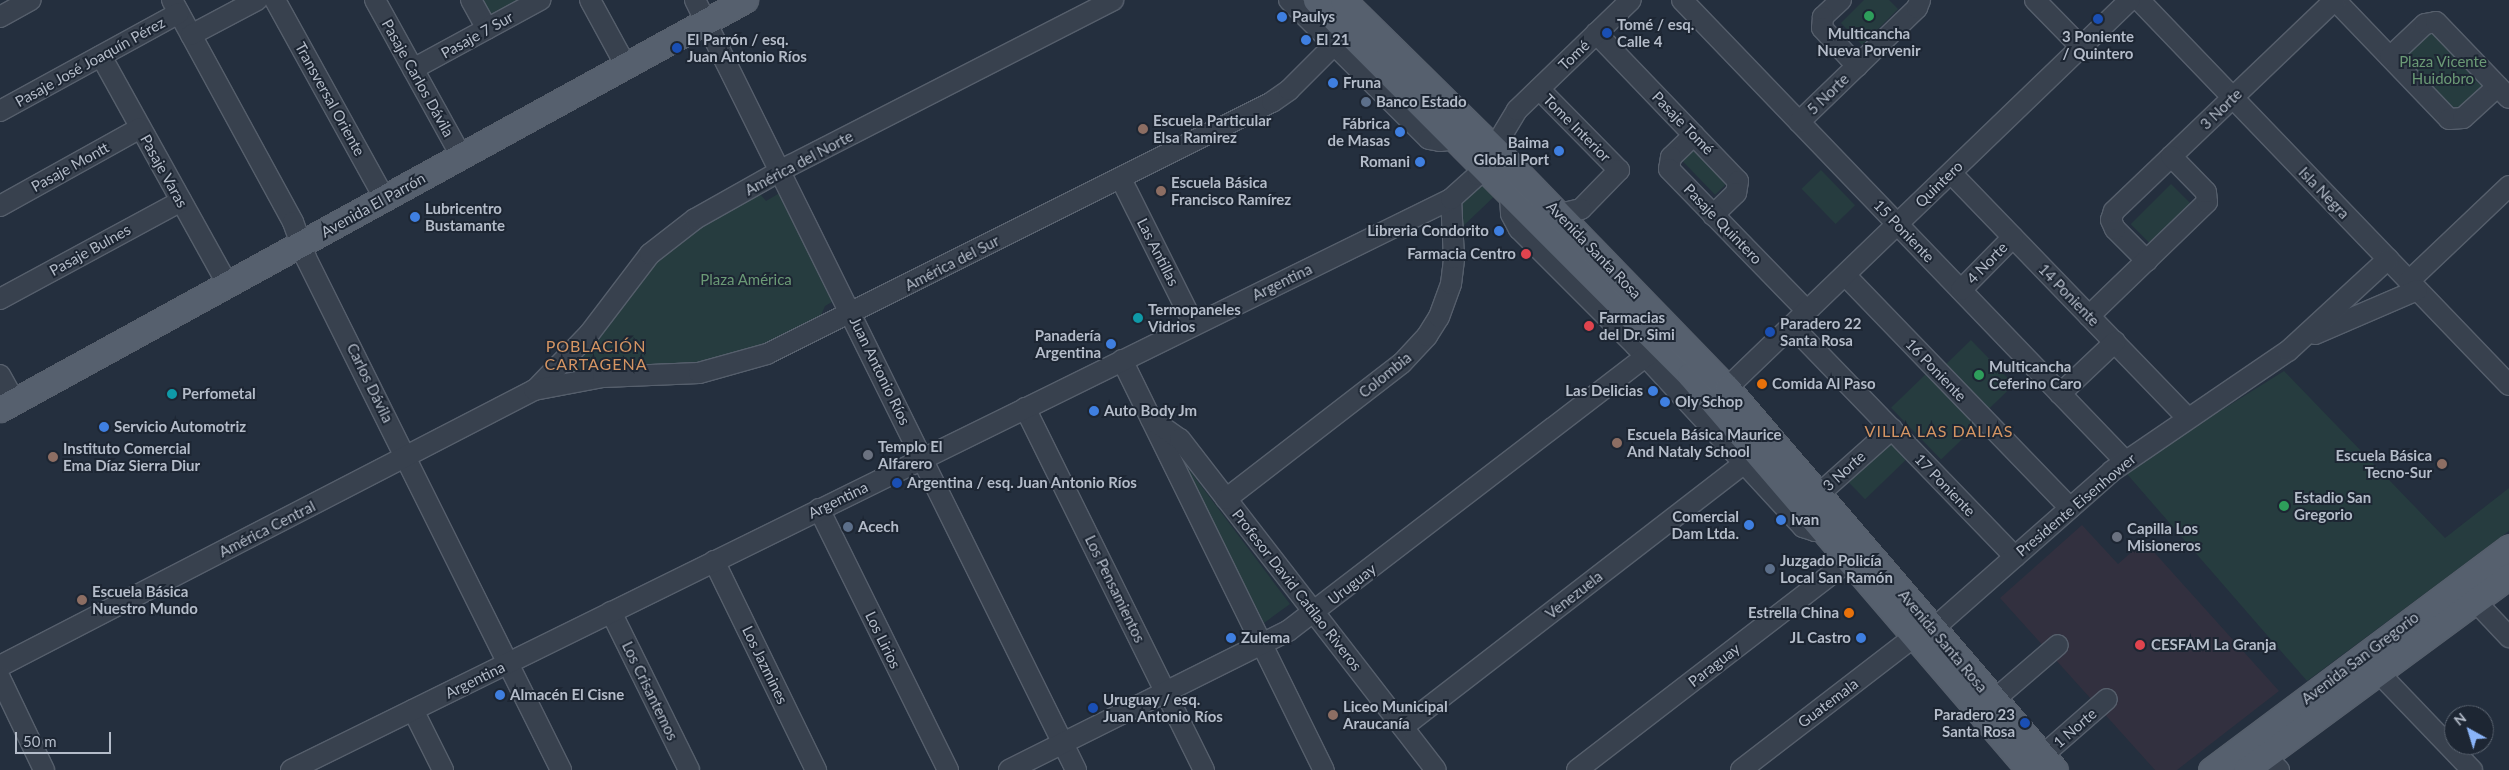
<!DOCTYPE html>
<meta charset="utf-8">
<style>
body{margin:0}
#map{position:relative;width:2509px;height:770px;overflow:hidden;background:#242f3e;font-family:Lato,sans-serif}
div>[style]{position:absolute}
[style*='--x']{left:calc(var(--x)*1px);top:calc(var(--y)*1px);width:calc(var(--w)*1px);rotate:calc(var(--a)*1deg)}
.medical>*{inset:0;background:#32303f}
.green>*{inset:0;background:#263c3f;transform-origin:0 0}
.roads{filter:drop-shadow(1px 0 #565f6c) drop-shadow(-1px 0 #565f6c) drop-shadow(0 1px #565f6c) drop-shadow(0 -1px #565f6c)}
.minor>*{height:20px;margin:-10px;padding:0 10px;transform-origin:10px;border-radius:10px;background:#38414e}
.major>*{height:25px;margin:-12.5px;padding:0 12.5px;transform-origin:12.5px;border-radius:12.5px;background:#56606e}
.dots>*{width:14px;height:14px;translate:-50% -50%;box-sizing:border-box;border:2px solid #1d2633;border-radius:50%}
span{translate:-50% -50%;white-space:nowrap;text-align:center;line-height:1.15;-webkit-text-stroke:4px #1d2633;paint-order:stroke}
.poi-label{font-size:15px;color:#b4bcc9;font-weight:700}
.left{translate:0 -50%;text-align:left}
.right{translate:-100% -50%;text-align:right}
.street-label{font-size:15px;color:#b4bcc9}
.park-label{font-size:15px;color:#6b9a76}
.neighbourhood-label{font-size:16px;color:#d59563;letter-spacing:1px}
.north{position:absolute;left:2444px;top:705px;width:50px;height:50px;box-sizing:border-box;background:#1d2633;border:1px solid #59626f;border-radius:50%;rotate:321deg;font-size:14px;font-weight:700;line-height:20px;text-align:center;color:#b4bcc9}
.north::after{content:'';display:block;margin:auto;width:18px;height:22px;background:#8ab4f8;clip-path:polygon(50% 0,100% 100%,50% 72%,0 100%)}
.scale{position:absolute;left:15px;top:732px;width:96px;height:22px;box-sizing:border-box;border:2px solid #b4bcc9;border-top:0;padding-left:6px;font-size:15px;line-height:18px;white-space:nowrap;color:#b4bcc9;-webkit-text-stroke:4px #1d2633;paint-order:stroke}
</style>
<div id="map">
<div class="medical">
<i style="clip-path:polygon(2082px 525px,2118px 564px,2144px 541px,2279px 691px,2177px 770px,2155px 770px,2000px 598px)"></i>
</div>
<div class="green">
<i style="clip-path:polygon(478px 0,530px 0,490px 22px)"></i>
<i style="clip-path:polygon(1864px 0,1889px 0,1898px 9px,1862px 45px,1841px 23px)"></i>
<i style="clip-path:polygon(2428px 26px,2487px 82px,2457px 115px,2401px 61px,2401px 52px)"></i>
<i style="left:1699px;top:145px;width:47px;height:23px;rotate:46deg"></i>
<i style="left:1821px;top:170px;width:49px;height:27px;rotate:46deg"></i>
<i style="clip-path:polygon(1488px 178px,1501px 190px,1458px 231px,1459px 205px)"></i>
<i style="left:2171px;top:184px;width:28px;height:57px;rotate:45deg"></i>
<i style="clip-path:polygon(783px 191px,837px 299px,825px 306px,818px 322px,760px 353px,695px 368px,611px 368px,566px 372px,641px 272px,681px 236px,748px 196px,760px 194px,766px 201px)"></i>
<i style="left:1971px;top:340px;width:62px;height:37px;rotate:46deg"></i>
<i style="clip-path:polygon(2284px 371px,2445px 538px,2509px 488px,2509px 531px,2307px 681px,2127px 474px,2134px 465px)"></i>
<i style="left:1927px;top:373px;width:72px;height:50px;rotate:46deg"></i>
<i style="left:1891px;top:434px;width:29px;height:64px;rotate:46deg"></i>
<i style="clip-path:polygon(1181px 459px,1290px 604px,1264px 623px)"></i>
</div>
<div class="roads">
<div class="minor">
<i style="--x:172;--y:0;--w:253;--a:61.4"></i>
<i style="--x:293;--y:222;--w:38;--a:70"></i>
<i style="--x:306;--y:258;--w:572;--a:63.52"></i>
<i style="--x:275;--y:0;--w:227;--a:61.1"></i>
<i style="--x:375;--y:0;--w:178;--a:61.1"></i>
<i style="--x:471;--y:0;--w:33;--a:61"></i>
<i style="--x:590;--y:0;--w:75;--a:61.4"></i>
<i style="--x:695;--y:0;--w:859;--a:63.67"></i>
<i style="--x:1289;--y:0;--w:197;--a:44.8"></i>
<i style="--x:1429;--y:139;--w:11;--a:10"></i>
<i style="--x:1440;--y:141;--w:16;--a:-7"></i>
<i style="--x:1682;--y:0;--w:639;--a:46.14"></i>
<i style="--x:1841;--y:0;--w:25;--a:137"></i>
<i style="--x:1823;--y:17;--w:11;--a:95"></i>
<i style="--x:1822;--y:28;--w:52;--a:47.4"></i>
<i style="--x:2035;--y:0;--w:66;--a:45.6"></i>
<i style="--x:2139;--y:0;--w:534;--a:46.14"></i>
<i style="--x:2335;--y:0;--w:165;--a:46.2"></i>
<i style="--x:2449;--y:119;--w:14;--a:-4"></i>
<i style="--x:2463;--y:118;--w:47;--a:-42.4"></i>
<i style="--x:0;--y:17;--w:35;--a:-29"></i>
<i style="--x:1596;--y:33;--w:205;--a:46.2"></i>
<i style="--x:1738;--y:181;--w:12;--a:99"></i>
<i style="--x:1736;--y:193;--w:32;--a:136"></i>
<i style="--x:191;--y:35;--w:75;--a:-27.9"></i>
<i style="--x:101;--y:56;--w:262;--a:61"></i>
<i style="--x:2390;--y:57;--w:48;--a:-43.3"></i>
<i style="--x:2425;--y:24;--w:11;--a:-10"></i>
<i style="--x:2436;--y:22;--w:105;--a:46.2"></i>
<i style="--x:413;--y:69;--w:145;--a:-28.5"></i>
<i style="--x:1539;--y:89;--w:114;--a:45.4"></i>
<i style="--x:1619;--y:170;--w:54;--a:134.3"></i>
<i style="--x:1581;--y:209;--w:23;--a:167"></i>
<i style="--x:0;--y:111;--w:204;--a:-28.7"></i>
<i style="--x:1799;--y:122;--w:164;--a:-44"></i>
<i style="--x:1917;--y:8;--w:9;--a:-69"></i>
<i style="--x:1694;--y:135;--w:32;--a:136"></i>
<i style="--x:1671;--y:157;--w:12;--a:99"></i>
<i style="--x:1669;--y:169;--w:198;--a:45.8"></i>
<i style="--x:1951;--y:173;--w:341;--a:46"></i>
<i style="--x:1121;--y:179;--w:163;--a:63.4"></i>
<i style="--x:1510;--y:194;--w:20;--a:87"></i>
<i style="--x:1511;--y:214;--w:17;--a:62"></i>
<i style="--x:1519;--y:229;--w:164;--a:45"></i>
<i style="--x:1635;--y:345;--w:248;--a:47.3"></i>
<i style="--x:1803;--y:527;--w:13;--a:18"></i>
<i style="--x:1815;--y:531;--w:9;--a:-6"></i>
<i style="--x:1824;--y:530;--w:7;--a:-45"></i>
<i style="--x:0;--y:206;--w:160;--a:-29.1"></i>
<i style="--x:2147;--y:261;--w:45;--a:-135"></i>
<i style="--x:2115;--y:229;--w:10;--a:-114"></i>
<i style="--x:2111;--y:220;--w:9;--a:-72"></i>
<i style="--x:2114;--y:211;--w:306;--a:-43.7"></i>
<i style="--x:1845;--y:275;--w:324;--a:46"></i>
<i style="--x:2409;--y:281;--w:138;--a:-43.5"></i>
<i style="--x:1961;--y:290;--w:74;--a:-45.5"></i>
<i style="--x:0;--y:299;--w:206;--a:-28.4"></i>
<i style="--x:2089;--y:316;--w:164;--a:-44"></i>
<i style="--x:2207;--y:202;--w:10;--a:-96"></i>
<i style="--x:2206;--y:192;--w:50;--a:-134.2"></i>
<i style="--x:1792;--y:326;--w:321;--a:46"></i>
<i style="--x:2315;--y:334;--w:111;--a:-23.3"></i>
<i style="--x:1122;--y:360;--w:457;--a:63.8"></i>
<i style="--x:0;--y:375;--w:31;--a:61"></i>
<i style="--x:1727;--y:388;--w:559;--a:-43.91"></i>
<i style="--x:536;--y:389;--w:76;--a:-46.1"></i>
<i style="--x:589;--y:334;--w:101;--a:-52.7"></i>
<i style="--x:650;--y:254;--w:57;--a:-37.9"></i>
<i style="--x:695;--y:219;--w:110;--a:-29.4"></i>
<i style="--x:791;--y:165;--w:362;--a:-27.1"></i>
<i style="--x:2060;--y:394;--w:76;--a:-43.4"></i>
<i style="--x:1025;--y:408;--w:404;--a:63.7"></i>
<i style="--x:1151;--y:419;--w:35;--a:35"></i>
<i style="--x:1180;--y:439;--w:418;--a:52.3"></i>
<i style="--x:1819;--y:494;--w:98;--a:-41.7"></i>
<i style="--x:1226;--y:499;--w:222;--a:-37.7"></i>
<i style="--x:1402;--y:363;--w:37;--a:-47"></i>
<i style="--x:1427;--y:336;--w:22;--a:-58"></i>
<i style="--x:1439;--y:317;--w:35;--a:-70"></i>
<i style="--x:1451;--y:284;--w:26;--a:-83"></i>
<i style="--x:1454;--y:258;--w:59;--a:-92.9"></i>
<i style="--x:819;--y:509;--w:291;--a:63.7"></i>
<i style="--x:714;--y:561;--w:233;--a:64"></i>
<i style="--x:2475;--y:601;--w:50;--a:46.6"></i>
<i style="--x:611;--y:612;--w:176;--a:63.7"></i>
<i style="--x:1933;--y:629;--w:239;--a:-41.4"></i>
<i style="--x:2112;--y:471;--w:213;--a:-34.3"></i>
<i style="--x:2288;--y:351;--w:136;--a:-42.6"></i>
<i style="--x:0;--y:666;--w:601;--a:-27.33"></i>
<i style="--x:534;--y:390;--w:70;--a:-10.7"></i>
<i style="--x:603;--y:377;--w:96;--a:-2.4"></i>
<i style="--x:699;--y:373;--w:71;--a:-15.6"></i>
<i style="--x:767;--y:354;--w:564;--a:-26.52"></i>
<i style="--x:1272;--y:102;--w:21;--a:-35"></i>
<i style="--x:1289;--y:90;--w:64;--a:-45"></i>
<i style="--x:2378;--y:672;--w:136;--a:46.2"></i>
<i style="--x:0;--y:678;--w:102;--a:64.4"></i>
<i style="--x:1994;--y:700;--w:84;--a:-40.7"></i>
<i style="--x:413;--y:710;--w:67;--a:63.4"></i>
<i style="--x:1403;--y:727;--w:432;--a:-37.7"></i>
<i style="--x:2042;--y:756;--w:86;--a:-41.2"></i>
<i style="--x:2265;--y:756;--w:20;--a:45"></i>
<i style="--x:291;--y:770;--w:1293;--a:-26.21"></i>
<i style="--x:1451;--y:199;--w:36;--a:-42"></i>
<i style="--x:1478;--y:175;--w:76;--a:-59"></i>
<i style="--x:1517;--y:110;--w:158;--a:-44"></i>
<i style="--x:1009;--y:770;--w:312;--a:-26.5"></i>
<i style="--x:1288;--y:631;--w:470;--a:-37.5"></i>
<i style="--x:1577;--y:770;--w:344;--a:-37.6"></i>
<i style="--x:1741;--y:770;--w:220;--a:-37.6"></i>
</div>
<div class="major">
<i style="--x:1316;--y:0;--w:530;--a:45.08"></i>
<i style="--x:1690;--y:375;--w:521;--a:49.36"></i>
<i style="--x:1343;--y:0;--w:227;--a:44.5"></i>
<i style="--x:1505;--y:159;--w:319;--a:45.9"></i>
<i style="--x:1727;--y:388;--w:503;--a:49.35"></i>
<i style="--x:0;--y:409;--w:850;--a:-28.77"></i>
<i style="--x:2211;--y:770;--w:372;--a:-36.8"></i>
<i style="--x:2246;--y:770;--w:327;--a:-36.4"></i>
</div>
</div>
<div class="dots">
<i style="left:1869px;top:16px;background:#2e9e5b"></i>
<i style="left:1282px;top:17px;background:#3f7fe0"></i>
<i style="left:2098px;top:19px;background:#1a4fb4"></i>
<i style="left:1607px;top:33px;background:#1a4fb4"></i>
<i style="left:1306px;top:40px;background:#3f7fe0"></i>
<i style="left:677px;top:48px;background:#1a4fb4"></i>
<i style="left:1333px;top:83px;background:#3f7fe0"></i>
<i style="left:1366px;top:102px;background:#5c6f8a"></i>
<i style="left:1143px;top:129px;background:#8d6e63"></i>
<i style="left:1400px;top:132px;background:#3f7fe0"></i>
<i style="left:1559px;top:151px;background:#3f7fe0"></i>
<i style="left:1420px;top:162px;background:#3f7fe0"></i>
<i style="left:1161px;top:191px;background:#8d6e63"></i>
<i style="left:415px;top:217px;background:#3f7fe0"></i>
<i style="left:1499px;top:231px;background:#3f7fe0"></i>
<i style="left:1526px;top:254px;background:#e0444e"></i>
<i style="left:1138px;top:318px;background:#0f9aa8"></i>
<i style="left:1589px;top:326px;background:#e0444e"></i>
<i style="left:1770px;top:332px;background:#1a4fb4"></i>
<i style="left:1111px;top:344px;background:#3f7fe0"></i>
<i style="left:1979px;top:375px;background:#2e9e5b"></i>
<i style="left:1762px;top:384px;background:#e8710a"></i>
<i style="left:1653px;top:391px;background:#3f7fe0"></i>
<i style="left:172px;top:394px;background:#0f9aa8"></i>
<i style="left:1665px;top:402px;background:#3f7fe0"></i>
<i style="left:1094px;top:411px;background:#3f7fe0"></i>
<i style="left:104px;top:427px;background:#3f7fe0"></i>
<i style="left:1617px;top:443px;background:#8d6e63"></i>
<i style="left:868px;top:455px;background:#6b7280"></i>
<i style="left:53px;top:457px;background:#8d6e63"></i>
<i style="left:2442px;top:464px;background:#8d6e63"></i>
<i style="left:897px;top:483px;background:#1a4fb4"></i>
<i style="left:2284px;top:506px;background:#2e9e5b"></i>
<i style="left:1781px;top:520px;background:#3f7fe0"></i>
<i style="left:1749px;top:525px;background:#3f7fe0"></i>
<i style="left:848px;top:527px;background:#5c6f8a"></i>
<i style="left:2117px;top:537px;background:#6b7280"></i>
<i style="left:1770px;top:569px;background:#5c6f8a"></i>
<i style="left:82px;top:600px;background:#8d6e63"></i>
<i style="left:1849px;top:613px;background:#e8710a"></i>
<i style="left:1231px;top:638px;background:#3f7fe0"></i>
<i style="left:1861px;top:638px;background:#3f7fe0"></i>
<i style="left:2140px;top:645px;background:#e0444e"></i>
<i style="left:500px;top:695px;background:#3f7fe0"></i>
<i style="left:1093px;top:708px;background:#1a4fb4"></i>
<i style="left:1333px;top:715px;background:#8d6e63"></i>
<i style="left:2025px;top:723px;background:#1a4fb4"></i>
</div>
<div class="poi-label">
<span class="left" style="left:1292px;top:17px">Paulys</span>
<span class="left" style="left:1617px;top:33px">Tomé / esq.<br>Calle 4</span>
<span style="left:1869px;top:42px">Multicancha<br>Nueva Porvenir</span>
<span style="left:2098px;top:45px">3 Poniente<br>/ Quintero</span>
<span class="left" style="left:687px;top:48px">El Parrón / esq.<br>Juan Antonio Ríos</span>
<span class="left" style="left:1316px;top:40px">El 21</span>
<span class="left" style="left:1343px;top:83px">Fruna</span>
<span class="left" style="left:1376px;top:102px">Banco Estado</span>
<span class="left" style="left:1153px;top:129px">Escuela Particular<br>Elsa Ramirez</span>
<span class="right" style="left:1390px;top:132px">Fábrica<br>de Masas</span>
<span class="right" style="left:1549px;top:151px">Baima<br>Global Port</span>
<span class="right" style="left:1410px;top:162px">Romani</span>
<span class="left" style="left:1171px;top:191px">Escuela Básica<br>Francisco Ramírez</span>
<span class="left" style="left:425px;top:217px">Lubricentro<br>Bustamante</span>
<span class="right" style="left:1489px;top:231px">Libreria Condorito</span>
<span class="right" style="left:1516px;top:254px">Farmacia Centro</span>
<span class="left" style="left:1148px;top:318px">Termopaneles<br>Vidrios</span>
<span class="left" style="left:1599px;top:326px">Farmacias<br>del Dr. Simi</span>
<span class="left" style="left:1780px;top:332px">Paradero 22<br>Santa Rosa</span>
<span class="right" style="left:1101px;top:344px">Panadería<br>Argentina</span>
<span class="left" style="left:1989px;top:375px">Multicancha<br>Ceferino Caro</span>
<span class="left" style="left:1772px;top:384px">Comida Al Paso</span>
<span class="right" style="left:1643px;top:391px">Las Delicias</span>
<span class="left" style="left:182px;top:394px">Perfometal</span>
<span class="left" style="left:1675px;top:402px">Oly Schop</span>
<span class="left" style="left:1104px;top:411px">Auto Body Jm</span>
<span class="left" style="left:114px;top:427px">Servicio Automotriz</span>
<span class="left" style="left:1627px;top:443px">Escuela Básica Maurice<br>And Nataly School</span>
<span class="left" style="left:878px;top:455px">Templo El<br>Alfarero</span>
<span class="left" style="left:63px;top:457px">Instituto Comercial<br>Ema Díaz Sierra Diur</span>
<span class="right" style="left:2432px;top:464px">Escuela Básica<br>Tecno-Sur</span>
<span class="left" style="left:907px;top:483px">Argentina / esq. Juan Antonio Ríos</span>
<span class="left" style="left:2294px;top:506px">Estadio San<br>Gregorio</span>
<span class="right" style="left:1739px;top:525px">Comercial<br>Dam Ltda.</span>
<span class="left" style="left:1791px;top:520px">Ivan</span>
<span class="left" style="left:858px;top:527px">Acech</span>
<span class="left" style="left:2127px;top:537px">Capilla Los<br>Misioneros</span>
<span class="left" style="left:1780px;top:569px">Juzgado Policía<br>Local San Ramón</span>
<span class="left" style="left:92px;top:600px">Escuela Básica<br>Nuestro Mundo</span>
<span class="right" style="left:1839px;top:613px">Estrella China</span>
<span class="left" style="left:1241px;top:638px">Zulema</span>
<span class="right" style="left:1851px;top:638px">JL Castro</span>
<span class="left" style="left:2151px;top:645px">CESFAM La Granja</span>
<span class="left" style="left:510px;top:695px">Almacén El Cisne</span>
<span class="left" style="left:1103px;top:708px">Uruguay / esq.<br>Juan Antonio Ríos</span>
<span class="left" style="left:1343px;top:715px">Liceo Municipal<br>Araucanía</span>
<span class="right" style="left:2015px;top:723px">Paradero 23<br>Santa Rosa</span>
</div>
<div class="street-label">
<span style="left:477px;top:35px;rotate:-29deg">Pasaje 7 Sur</span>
<span style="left:1574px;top:55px;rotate:-44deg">Tomé</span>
<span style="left:90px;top:62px;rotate:-29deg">Pasaje José Joaquín Pérez</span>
<span style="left:418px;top:78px;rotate:61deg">Pasaje Carlos Dávila</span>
<span style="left:1828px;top:94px;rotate:-44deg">5 Norte</span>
<span style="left:330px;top:99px;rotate:61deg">Transversal Oriente</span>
<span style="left:2221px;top:109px;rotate:-44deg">3 Norte</span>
<span style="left:1683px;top:123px;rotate:46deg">Pasaje Tomé</span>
<span style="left:1577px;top:128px;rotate:45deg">Tome Interior</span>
<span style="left:799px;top:163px;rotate:-28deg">América del Norte</span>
<span style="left:70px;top:167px;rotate:-29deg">Pasaje Montt</span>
<span style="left:164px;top:171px;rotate:61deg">Pasaje Varas</span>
<span style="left:1939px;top:184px;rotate:-44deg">Quintero</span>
<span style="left:2324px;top:193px;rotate:46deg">Isla Negra</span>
<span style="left:373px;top:205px;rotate:-29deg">Avenida El Parrón</span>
<span style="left:1723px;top:224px;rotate:46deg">Pasaje Quintero</span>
<span style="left:1904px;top:231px;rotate:46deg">15 Poniente</span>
<span style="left:90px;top:250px;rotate:-29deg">Pasaje Bulnes</span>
<span style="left:1594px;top:250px;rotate:46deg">Avenida Santa Rosa</span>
<span style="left:1158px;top:252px;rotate:63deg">Las Antillas</span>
<span style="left:952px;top:263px;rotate:-27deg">América del Sur</span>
<span style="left:1987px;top:263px;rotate:-46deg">4 Norte</span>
<span style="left:1282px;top:282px;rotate:-26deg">Argentina</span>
<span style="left:2069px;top:295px;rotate:46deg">14 Poniente</span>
<span style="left:1936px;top:370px;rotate:46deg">16 Poniente</span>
<span style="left:880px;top:371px;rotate:64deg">Juan Antonio Ríos</span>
<span style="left:1385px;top:375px;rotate:-39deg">Colombia</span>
<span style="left:370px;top:383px;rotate:64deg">Carlos Dávila</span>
<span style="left:1844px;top:471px;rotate:-42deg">3 Norte</span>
<span style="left:1945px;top:485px;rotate:46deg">17 Poniente</span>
<span style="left:838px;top:500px;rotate:-26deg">Argentina</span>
<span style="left:2076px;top:505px;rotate:-40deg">Presidente Eisenhower</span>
<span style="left:267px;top:529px;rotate:-27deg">América Central</span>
<span style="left:1352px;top:584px;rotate:-38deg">Uruguay</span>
<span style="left:1115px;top:589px;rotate:64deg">Los Pensamientos</span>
<span style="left:1297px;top:590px;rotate:52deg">Profesor David Catilao Riveros</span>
<span style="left:1574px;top:595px;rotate:-38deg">Venezuela</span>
<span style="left:883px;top:640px;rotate:64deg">Los Lirios</span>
<span style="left:1943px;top:641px;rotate:50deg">Avenida Santa Rosa</span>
<span style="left:2360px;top:658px;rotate:-37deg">Avenida San Gregorio</span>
<span style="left:765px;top:665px;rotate:64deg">Los Jazmines</span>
<span style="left:1714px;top:665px;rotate:-38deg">Paraguay</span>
<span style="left:475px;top:680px;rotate:-26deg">Argentina</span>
<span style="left:650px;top:691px;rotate:64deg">Los Crisantemos</span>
<span style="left:1828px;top:703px;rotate:-37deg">Guatemala</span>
<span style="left:2075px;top:728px;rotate:-41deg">1 Norte</span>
</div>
<div class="park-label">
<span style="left:2443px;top:70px">Plaza Vicente<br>Huidobro</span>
<span style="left:746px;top:280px">Plaza América</span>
</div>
<div class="neighbourhood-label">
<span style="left:596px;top:355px">POBLACIÓN<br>CARTAGENA</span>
<span style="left:1939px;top:431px">VILLA LAS DALIAS</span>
</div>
<div class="north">N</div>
<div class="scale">50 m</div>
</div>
